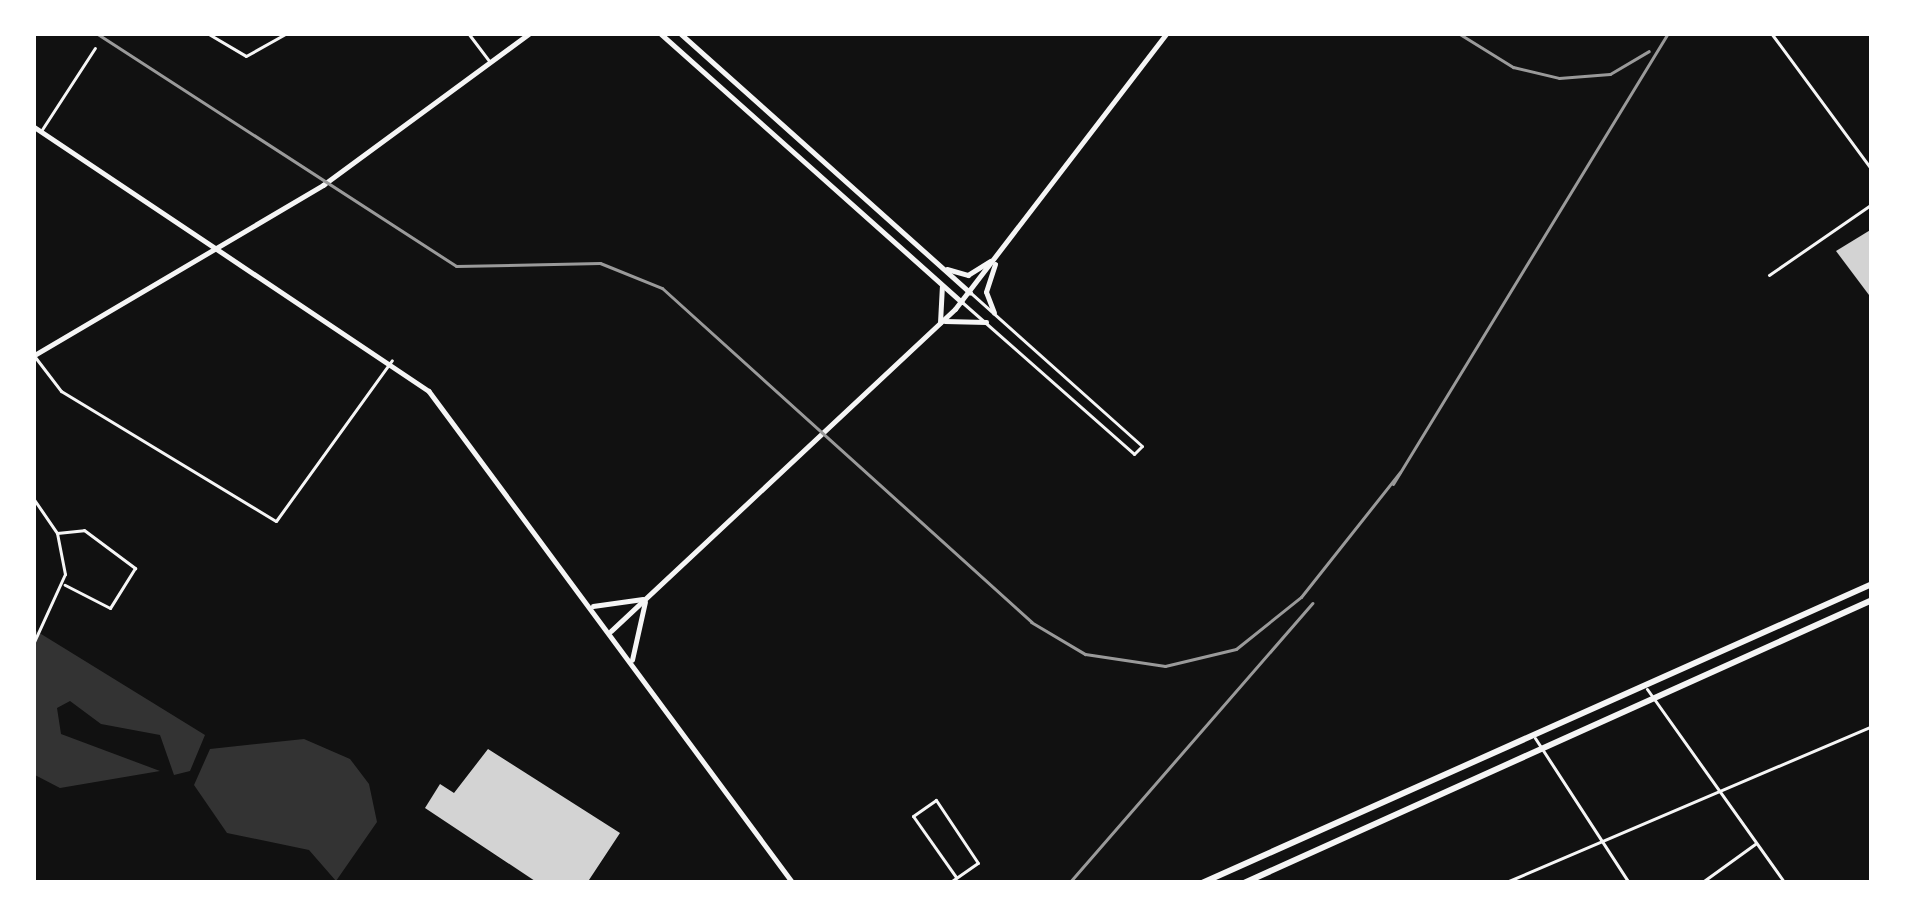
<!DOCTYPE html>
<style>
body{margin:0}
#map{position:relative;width:1905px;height:916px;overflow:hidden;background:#111;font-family:"IBM Plex Sans",sans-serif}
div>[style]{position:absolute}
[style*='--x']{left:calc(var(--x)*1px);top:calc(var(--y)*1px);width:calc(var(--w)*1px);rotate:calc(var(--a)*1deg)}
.water>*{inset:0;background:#333}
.building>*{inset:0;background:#d3d3d3}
.minor>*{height:3px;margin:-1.5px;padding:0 1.5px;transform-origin:1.5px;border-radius:1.5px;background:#f5f5f5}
.tertiary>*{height:4.5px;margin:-2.25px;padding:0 2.25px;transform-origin:2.25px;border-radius:2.25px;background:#f5f5f5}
.secondary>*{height:4.5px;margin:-2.25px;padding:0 2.25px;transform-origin:2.25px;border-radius:2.25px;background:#f5f5f5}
.primary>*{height:6px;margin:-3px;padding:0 3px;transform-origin:3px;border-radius:3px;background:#f5f5f5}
.rail>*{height:3px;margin:-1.5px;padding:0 1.5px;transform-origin:1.5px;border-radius:1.5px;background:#9a9a9a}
span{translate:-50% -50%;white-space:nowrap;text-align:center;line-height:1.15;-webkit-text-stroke:9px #fff;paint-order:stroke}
.frame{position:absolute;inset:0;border:36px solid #fff;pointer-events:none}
</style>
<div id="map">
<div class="water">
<i style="clip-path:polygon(33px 629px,205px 735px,190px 771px,174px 775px,160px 735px,101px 724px,70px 701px,57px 708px,61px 734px,160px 771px,60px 788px,33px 774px)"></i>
<i style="clip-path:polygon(304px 739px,350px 759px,369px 784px,377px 822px,336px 881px,309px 850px,227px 833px,194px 785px,210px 749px)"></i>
</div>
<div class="building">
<i style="clip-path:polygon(1872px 229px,1872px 299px,1836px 251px)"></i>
<i style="clip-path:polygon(488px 749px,620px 833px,587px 883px,538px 883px,425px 808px,440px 784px,454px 793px)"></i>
</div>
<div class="minor">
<i style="--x:207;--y:33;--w:45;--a:30.5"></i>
<i style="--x:246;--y:56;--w:47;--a:-29.3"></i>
<i style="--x:468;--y:33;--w:35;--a:53"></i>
<i style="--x:1771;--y:33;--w:170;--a:53.6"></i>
<i style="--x:41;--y:131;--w:99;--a:-57"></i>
<i style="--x:1769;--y:275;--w:125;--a:-34.6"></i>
<i style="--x:963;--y:303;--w:228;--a:41.4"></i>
<i style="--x:1134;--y:454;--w:11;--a:-45"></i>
<i style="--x:1142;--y:446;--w:229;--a:-138.2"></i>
<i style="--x:35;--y:357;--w:43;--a:52.6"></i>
<i style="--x:61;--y:391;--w:251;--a:31.2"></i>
<i style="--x:276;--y:521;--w:198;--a:-54.2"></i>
<i style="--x:33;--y:498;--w:42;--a:55.6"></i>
<i style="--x:57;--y:533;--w:42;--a:79"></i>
<i style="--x:65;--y:574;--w:77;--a:114.6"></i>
<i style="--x:57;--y:533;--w:27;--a:-6"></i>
<i style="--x:84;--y:530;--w:64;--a:36.7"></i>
<i style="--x:135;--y:568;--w:47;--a:122"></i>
<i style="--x:110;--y:608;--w:51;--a:-152.9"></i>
<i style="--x:1647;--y:689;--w:238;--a:54.6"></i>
<i style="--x:1535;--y:738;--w:173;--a:57"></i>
<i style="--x:949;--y:883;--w:35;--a:-35"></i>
<i style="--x:978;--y:863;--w:76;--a:-123.7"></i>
<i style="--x:936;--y:800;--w:28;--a:145"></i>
<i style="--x:913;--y:816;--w:75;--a:54.8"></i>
<i style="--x:1504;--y:883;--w:400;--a:-23.1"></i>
<i style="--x:1701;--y:883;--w:67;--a:-35.8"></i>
</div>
<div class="tertiary">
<i style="--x:33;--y:126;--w:476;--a:33.8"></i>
<i style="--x:429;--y:391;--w:612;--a:53.5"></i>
<i style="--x:33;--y:356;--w:337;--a:-30.5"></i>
<i style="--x:323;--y:185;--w:257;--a:-36.3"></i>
</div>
<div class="secondary">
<i style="--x:660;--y:33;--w:404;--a:41.7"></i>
<i style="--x:680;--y:33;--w:389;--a:41.8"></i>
<i style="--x:947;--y:269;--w:22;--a:16"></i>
<i style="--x:968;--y:275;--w:26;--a:-32"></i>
<i style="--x:994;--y:313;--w:22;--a:-111"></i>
<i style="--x:986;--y:292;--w:29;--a:-72"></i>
<i style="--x:945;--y:321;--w:41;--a:1.4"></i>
<i style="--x:940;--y:323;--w:36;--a:-87"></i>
<i style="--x:593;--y:606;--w:50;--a:-8"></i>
<i style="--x:611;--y:631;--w:471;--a:-43.1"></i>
<i style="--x:955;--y:309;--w:348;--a:-52.5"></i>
<i style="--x:632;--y:660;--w:59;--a:-77.4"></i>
</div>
<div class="primary">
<i style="--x:1202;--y:883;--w:734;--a:-24.05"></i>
<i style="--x:1244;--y:883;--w:689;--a:-24.26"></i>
</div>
<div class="rail">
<i style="--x:96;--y:33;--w:429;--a:32.9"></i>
<i style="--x:456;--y:266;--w:144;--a:-1.2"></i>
<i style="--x:600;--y:263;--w:67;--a:22"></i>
<i style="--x:662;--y:288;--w:498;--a:42.1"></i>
<i style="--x:1031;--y:622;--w:63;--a:30.7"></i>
<i style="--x:1085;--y:654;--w:81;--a:8.5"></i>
<i style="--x:1165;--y:666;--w:73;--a:-13.5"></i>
<i style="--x:1236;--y:649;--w:83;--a:-38.7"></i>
<i style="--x:1301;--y:597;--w:159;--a:-51.6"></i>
<i style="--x:1458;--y:33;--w:65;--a:31.7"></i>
<i style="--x:1513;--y:67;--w:47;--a:13.4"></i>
<i style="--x:1559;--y:78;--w:51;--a:-4.5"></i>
<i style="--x:1610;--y:74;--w:45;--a:-30.5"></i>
<i style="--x:1393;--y:484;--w:528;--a:-58.63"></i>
<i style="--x:1069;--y:883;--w:371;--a:-49"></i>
</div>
<div class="frame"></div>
</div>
